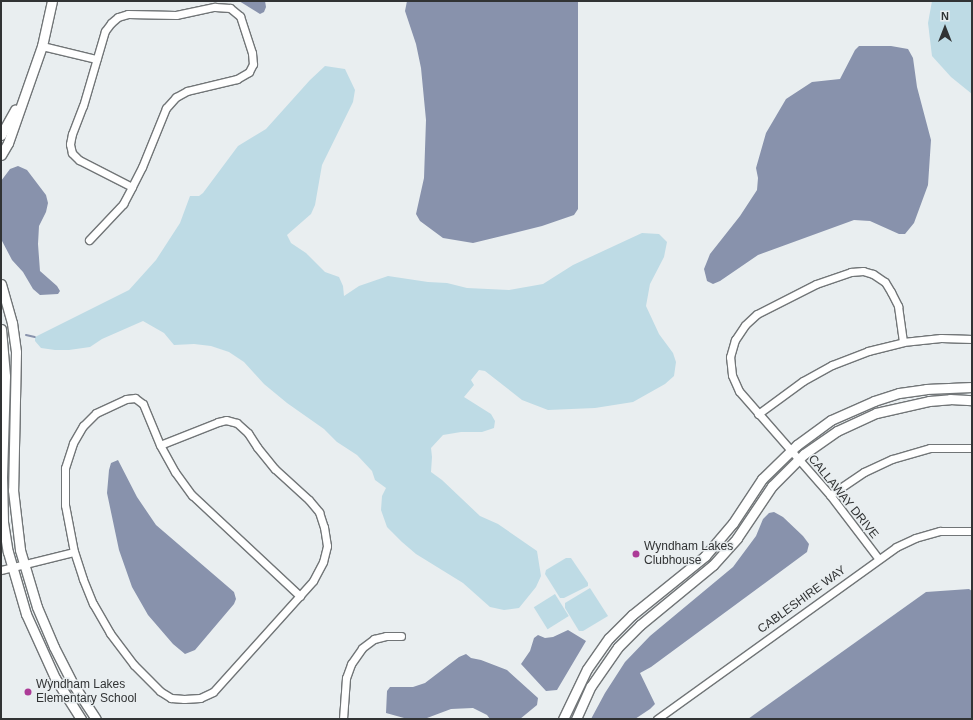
<!DOCTYPE html>
<style>
body{margin:0}
#map{position:relative;width:973px;height:720px;overflow:hidden;background:#e9eef0;font-family:Helvetica,sans-serif}
div>[style]{position:absolute}
[style*='--x']{left:calc(var(--x)*1px);top:calc(var(--y)*1px);width:calc(var(--w)*1px);rotate:calc(var(--a)*1deg)}
.green>*{inset:0;background:#bedbe5;transform-origin:0 0}
.water>*{inset:0;background:#8892ac}
.stream>*{height:2px;margin:-1px;padding:0 1px;transform-origin:1px;border-radius:1px;background:#8892ac}
.roads{filter:drop-shadow(1px 0 #717577) drop-shadow(-1px 0 #717577) drop-shadow(0 1px #717577) drop-shadow(0 -1px #717577)}
.minor>*{height:7px;margin:-3.5px;padding:0 3.5px;transform-origin:3.5px;border-radius:3.5px;background:#fff}
.tertiary>*{height:9px;margin:-4.5px;padding:0 4.5px;transform-origin:4.5px;border-radius:4.5px;background:#fff}
.dots>*{width:11px;height:11px;translate:-50% -50%;box-sizing:border-box;border:2px solid #e9eef0;border-radius:50%}
span{translate:-50% -50%;white-space:nowrap;text-align:center;line-height:1.15;-webkit-text-stroke:3px #e9eef0;paint-order:stroke}
.street-label{font-size:12px;color:#313334}
.poi-label{font-size:12px;color:#313334}
.left{translate:0 -50%;text-align:left}
.frame{position:absolute;inset:0;border:2px solid #313334;pointer-events:none}
.north{position:absolute;left:925px;top:8px;width:40px;height:40px;-webkit-text-stroke:3px #e9eef0;paint-order:stroke;rotate:0deg;font-size:11px;font-weight:700;line-height:16px;text-align:center;color:#313334}
.north::after{content:'';display:block;margin:auto;width:14px;height:18px;background:#313334;clip-path:polygon(50% 0,100% 100%,50% 72%,0 100%)}
</style>
<div id="map">
<div class="green">
<i style="clip-path:polygon(932px 1px,972px 1px,972px 94px,951px 77px,932px 56px,928px 23px)"></i>
<i style="clip-path:polygon(325px 66px,345px 69px,355px 90px,353px 102px,322px 165px,315px 205px,311px 214px,287px 235px,291px 243px,306px 253px,325px 272px,339px 277px,343px 286px,344px 296px,359px 286px,388px 276px,428px 282px,447px 283px,467px 288px,509px 290px,543px 284px,573px 265px,642px 233px,659px 234px,667px 242px,664px 257px,650px 284px,646px 306px,659px 334px,673px 353px,676px 362px,674px 376px,665px 384px,633px 402px,595px 408px,548px 410px,522px 400px,485px 371px,479px 370px,471px 380px,474px 385px,464px 397px,491px 414px,495px 421px,494px 428px,482px 432px,461px 432px,443px 435px,431px 448px,432px 457px,431px 472px,442px 480px,480px 516px,498px 524px,537px 551px,541px 576px,536px 587px,519px 608px,504px 610px,490px 607px,463px 583px,416px 554px,402px 542px,387px 527px,381px 510px,382px 496px,386px 488px,375px 480px,372px 471px,357px 455px,337px 442px,324px 429px,287px 403px,264px 384px,244px 362px,229px 352px,211px 346px,194px 344px,174px 345px,164px 333px,143px 321px,102px 339px,90px 347px,69px 350px,55px 350px,41px 348px,35px 341px,35px 337px,129px 290px,156px 260px,180px 223px,190px 196px,199px 196px,203px 193px,238px 146px,266px 129px,310px 80px)"></i>
<i style="clip-path:polygon(566px 558px,571px 558px,588px 583px,588px 586px,564px 598px,560px 598px,545px 574px,546px 570px)"></i>
<i style="clip-path:polygon(590px 588px,608px 616px,583px 631px,579px 631px,565px 608px,565px 603px)"></i>
<i style="left:555px;top:594px;width:26px;height:25px;rotate:58deg"></i>
</div>
<div class="water">
<i style="clip-path:polygon(239px 1px,265px 1px,266px 7px,264px 12px,260px 14px)"></i>
<i style="clip-path:polygon(407px 1px,578px 1px,578px 209px,574px 215px,542px 226px,473px 243px,443px 238px,420px 221px,416px 214px,424px 178px,426px 120px,421px 68px,416px 44px,405px 11px)"></i>
<i style="clip-path:polygon(859px 46px,891px 46px,908px 49px,913px 58px,917px 87px,931px 140px,928px 185px,914px 223px,905px 234px,899px 234px,870px 221px,854px 220px,758px 255px,720px 281px,713px 284px,707px 281px,704px 269px,710px 254px,740px 216px,757px 190px,758px 178px,756px 168px,766px 133px,786px 99px,812px 82px,840px 79px,855px 50px)"></i>
<i style="clip-path:polygon(18px 166px,27px 170px,46px 195px,48px 203px,46px 212px,39px 226px,38px 244px,40px 271px,57px 286px,60px 291px,58px 294px,40px 295px,33px 289px,23px 272px,12px 260px,1px 239px,1px 181px,10px 169px)"></i>
<i style="clip-path:polygon(118px 460px,137px 497px,156px 525px,234px 592px,236px 599px,234px 604px,195px 650px,185px 654px,173px 644px,148px 615px,132px 587px,119px 550px,107px 493px,109px 470px,111px 463px)"></i>
<i style="clip-path:polygon(774px 512px,783px 517px,803px 536px,809px 544px,807px 552px,651px 667px,640px 673px,655px 704px,650px 709px,635px 719px,591px 719px,605px 693px,625px 662px,650px 636px,733px 567px,756px 536px,763px 519px,769px 513px)"></i>
<i style="clip-path:polygon(969px 589px,972px 591px,972px 719px,748px 719px,926px 592px)"></i>
<i style="clip-path:polygon(568px 630px,586px 641px,557px 690px,546px 691px,521px 664px,530px 651px,534px 638px,538px 635px,545px 638px,553px 637px)"></i>
<i style="clip-path:polygon(466px 654px,471px 658px,481px 660px,507px 670px,538px 698px,537px 705px,520px 719px,490px 719px,487px 715px,473px 708px,451px 709px,427px 718px,404px 718px,386px 713px,387px 691px,390px 687px,413px 687px,425px 683px,459px 657px)"></i>
</div>
<div class="stream">
<i style="--x:26;--y:335;--w:9;--a:13"></i>
</div>
<div class="roads">
<div class="minor">
<i style="--x:215;--y:7;--w:15;--a:4"></i>
<i style="--x:230;--y:8;--w:13;--a:39"></i>
<i style="--x:240;--y:16;--w:39;--a:72"></i>
<i style="--x:252;--y:53;--w:11;--a:85"></i>
<i style="--x:253;--y:64;--w:9;--a:117"></i>
<i style="--x:249;--y:72;--w:14;--a:150"></i>
<i style="--x:237;--y:79;--w:51;--a:166.5"></i>
<i style="--x:187;--y:91;--w:13;--a:151"></i>
<i style="--x:176;--y:97;--w:15;--a:132"></i>
<i style="--x:166;--y:108;--w:64;--a:112.1"></i>
<i style="--x:142;--y:167;--w:22;--a:117"></i>
<i style="--x:132;--y:187;--w:59;--a:-153"></i>
<i style="--x:79;--y:160;--w:10;--a:-135"></i>
<i style="--x:72;--y:153;--w:9;--a:-103"></i>
<i style="--x:70;--y:144;--w:10;--a:-79"></i>
<i style="--x:72;--y:134;--w:30;--a:-69"></i>
<i style="--x:83;--y:106;--w:78;--a:-73.7"></i>
<i style="--x:105;--y:31;--w:10;--a:-53"></i>
<i style="--x:111;--y:23;--w:9;--a:-41"></i>
<i style="--x:118;--y:17;--w:10;--a:-17"></i>
<i style="--x:128;--y:14;--w:48;--a:1.2"></i>
<i style="--x:176;--y:15;--w:40;--a:-12"></i>
<i style="--x:42;--y:46;--w:56;--a:13.5"></i>
<i style="--x:89;--y:240;--w:50;--a:-46.6"></i>
<i style="--x:123;--y:204;--w:19;--a:-62"></i>
<i style="--x:758;--y:414;--w:56;--a:-36.3"></i>
<i style="--x:803;--y:381;--w:33;--a:-29"></i>
<i style="--x:832;--y:365;--w:39;--a:-21"></i>
<i style="--x:868;--y:351;--w:36;--a:-14"></i>
<i style="--x:903;--y:342;--w:38;--a:-6"></i>
<i style="--x:941;--y:338;--w:31;--a:2"></i>
<i style="--x:160;--y:445;--w:62;--a:-21.6"></i>
<i style="--x:218;--y:422;--w:8;--a:-14"></i>
<i style="--x:226;--y:420;--w:11;--a:15"></i>
<i style="--x:237;--y:423;--w:15;--a:42"></i>
<i style="--x:248;--y:433;--w:17;--a:57"></i>
<i style="--x:257;--y:447;--w:28;--a:51"></i>
<i style="--x:275;--y:469;--w:46;--a:42.4"></i>
<i style="--x:309;--y:500;--w:16;--a:50"></i>
<i style="--x:319;--y:512;--w:16;--a:72"></i>
<i style="--x:324;--y:527;--w:19;--a:81"></i>
<i style="--x:327;--y:546;--w:16;--a:104"></i>
<i style="--x:323;--y:562;--w:21;--a:118"></i>
<i style="--x:313;--y:581;--w:149;--a:132"></i>
<i style="--x:213;--y:692;--w:14;--a:155"></i>
<i style="--x:200;--y:698;--w:16;--a:176"></i>
<i style="--x:184;--y:699;--w:13;--a:-176"></i>
<i style="--x:171;--y:698;--w:13;--a:-148"></i>
<i style="--x:160;--y:691;--w:37;--a:-135"></i>
<i style="--x:134;--y:665;--w:40;--a:-127"></i>
<i style="--x:110;--y:633;--w:34;--a:-120"></i>
<i style="--x:93;--y:604;--w:27;--a:-112"></i>
<i style="--x:83;--y:579;--w:28;--a:-108"></i>
<i style="--x:74;--y:552;--w:48;--a:-100.8"></i>
<i style="--x:65;--y:505;--w:37;--a:-90"></i>
<i style="--x:65;--y:468;--w:26;--a:-72"></i>
<i style="--x:73;--y:443;--w:20;--a:-60"></i>
<i style="--x:83;--y:426;--w:18;--a:-45"></i>
<i style="--x:96;--y:413;--w:33;--a:-25"></i>
<i style="--x:126;--y:399;--w:9;--a:-6"></i>
<i style="--x:135;--y:398;--w:10;--a:37"></i>
<i style="--x:143;--y:404;--w:44;--a:67.5"></i>
<i style="--x:160;--y:445;--w:31;--a:61"></i>
<i style="--x:175;--y:472;--w:29;--a:54"></i>
<i style="--x:192;--y:495;--w:148;--a:43.1"></i>
<i style="--x:830;--y:495;--w:41;--a:-34.1"></i>
<i style="--x:864;--y:472;--w:31;--a:-25"></i>
<i style="--x:892;--y:459;--w:40;--a:-16"></i>
<i style="--x:930;--y:448;--w:42;--a:0"></i>
<i style="--x:878;--y:558;--w:79;--a:-127.3"></i>
<i style="--x:830;--y:495;--w:138;--a:-131.2"></i>
<i style="--x:739;--y:391;--w:17;--a:-114"></i>
<i style="--x:732;--y:375;--w:18;--a:-96"></i>
<i style="--x:730;--y:357;--w:18;--a:-74"></i>
<i style="--x:735;--y:340;--w:18;--a:-56"></i>
<i style="--x:745;--y:325;--w:16;--a:-43"></i>
<i style="--x:757;--y:314;--w:66;--a:-27"></i>
<i style="--x:816;--y:284;--w:37;--a:-19"></i>
<i style="--x:851;--y:272;--w:12;--a:-5"></i>
<i style="--x:863;--y:271;--w:10;--a:17"></i>
<i style="--x:873;--y:274;--w:14;--a:34"></i>
<i style="--x:885;--y:282;--w:12;--a:59"></i>
<i style="--x:891;--y:292;--w:16;--a:63"></i>
<i style="--x:898;--y:306;--w:36;--a:82"></i>
<i style="--x:1;--y:570;--w:75;--a:-13.9"></i>
<i style="--x:343;--y:719;--w:41;--a:-85.8"></i>
<i style="--x:346;--y:678;--w:15;--a:-70"></i>
<i style="--x:351;--y:664;--w:19;--a:-55"></i>
<i style="--x:362;--y:648;--w:15;--a:-37"></i>
<i style="--x:374;--y:639;--w:12;--a:-14"></i>
<i style="--x:386;--y:636;--w:15;--a:0"></i>
<i style="--x:657;--y:719;--w:294;--a:-35.7"></i>
<i style="--x:896;--y:547;--w:21;--a:-25"></i>
<i style="--x:915;--y:538;--w:26;--a:-16"></i>
<i style="--x:940;--y:531;--w:32;--a:0"></i>
</div>
<div class="tertiary">
<i style="--x:1;--y:135;--w:29;--a:-61"></i>
<i style="--x:1;--y:155;--w:14;--a:-60"></i>
<i style="--x:8;--y:143;--w:103;--a:-70.7"></i>
<i style="--x:42;--y:46;--w:46;--a:-77.5"></i>
<i style="--x:1;--y:284;--w:41;--a:74.2"></i>
<i style="--x:12;--y:323;--w:29;--a:82"></i>
<i style="--x:16;--y:352;--w:138;--a:91.2"></i>
<i style="--x:13;--y:490;--w:60;--a:83.3"></i>
<i style="--x:20;--y:550;--w:59;--a:73.4"></i>
<i style="--x:37;--y:607;--w:43;--a:67"></i>
<i style="--x:54;--y:647;--w:38;--a:63"></i>
<i style="--x:71;--y:681;--w:45;--a:56.7"></i>
<i style="--x:1;--y:329;--w:47;--a:85.1"></i>
<i style="--x:5;--y:376;--w:101;--a:91.7"></i>
<i style="--x:2;--y:477;--w:45;--a:88.7"></i>
<i style="--x:3;--y:522;--w:30;--a:81"></i>
<i style="--x:8;--y:552;--w:65;--a:73.8"></i>
<i style="--x:26;--y:614;--w:70;--a:65.6"></i>
<i style="--x:55;--y:678;--w:49;--a:57.6"></i>
<i style="--x:563;--y:719;--w:55;--a:-64.4"></i>
<i style="--x:587;--y:669;--w:38;--a:-55"></i>
<i style="--x:609;--y:638;--w:33;--a:-45"></i>
<i style="--x:632;--y:615;--w:94;--a:-38.9"></i>
<i style="--x:705;--y:556;--w:43;--a:-49.7"></i>
<i style="--x:733;--y:523;--w:53;--a:-56.6"></i>
<i style="--x:762;--y:479;--w:49;--a:-44.2"></i>
<i style="--x:797;--y:445;--w:42;--a:-36.3"></i>
<i style="--x:831;--y:420;--w:47;--a:-23.8"></i>
<i style="--x:874;--y:401;--w:26;--a:-18"></i>
<i style="--x:899;--y:393;--w:27;--a:-8"></i>
<i style="--x:926;--y:389;--w:46;--a:-2.5"></i>
<i style="--x:576;--y:719;--w:36;--a:-66"></i>
<i style="--x:591;--y:686;--w:47;--a:-55.3"></i>
<i style="--x:618;--y:647;--w:31;--a:-45"></i>
<i style="--x:640;--y:625;--w:94;--a:-39.4"></i>
<i style="--x:713;--y:565;--w:36;--a:-48"></i>
<i style="--x:737;--y:538;--w:63;--a:-56.1"></i>
<i style="--x:772;--y:486;--w:45;--a:-45"></i>
<i style="--x:804;--y:454;--w:40;--a:-34.9"></i>
<i style="--x:837;--y:431;--w:43;--a:-24.8"></i>
<i style="--x:876;--y:413;--w:54;--a:-12.8"></i>
<i style="--x:929;--y:401;--w:21;--a:-5"></i>
<i style="--x:950;--y:399;--w:22;--a:3"></i>
</div>
</div>
<div class="dots">
<i style="left:636px;top:554px;background:#ac3b97"></i>
<i style="left:28px;top:692px;background:#ac3b97"></i>
</div>
<div class="street-label">
<span style="left:843px;top:497px;rotate:51deg">CALLAWAY DRIVE</span>
<span style="left:802px;top:600px;rotate:-36deg">CABLESHIRE WAY</span>
</div>
<div class="poi-label">
<span class="left" style="left:644px;top:554px">Wyndham Lakes<br>Clubhouse</span>
<span class="left" style="left:36px;top:692px">Wyndham Lakes<br>Elementary School</span>
</div>
<div class="frame"></div>
<div class="north">N</div>
</div>
